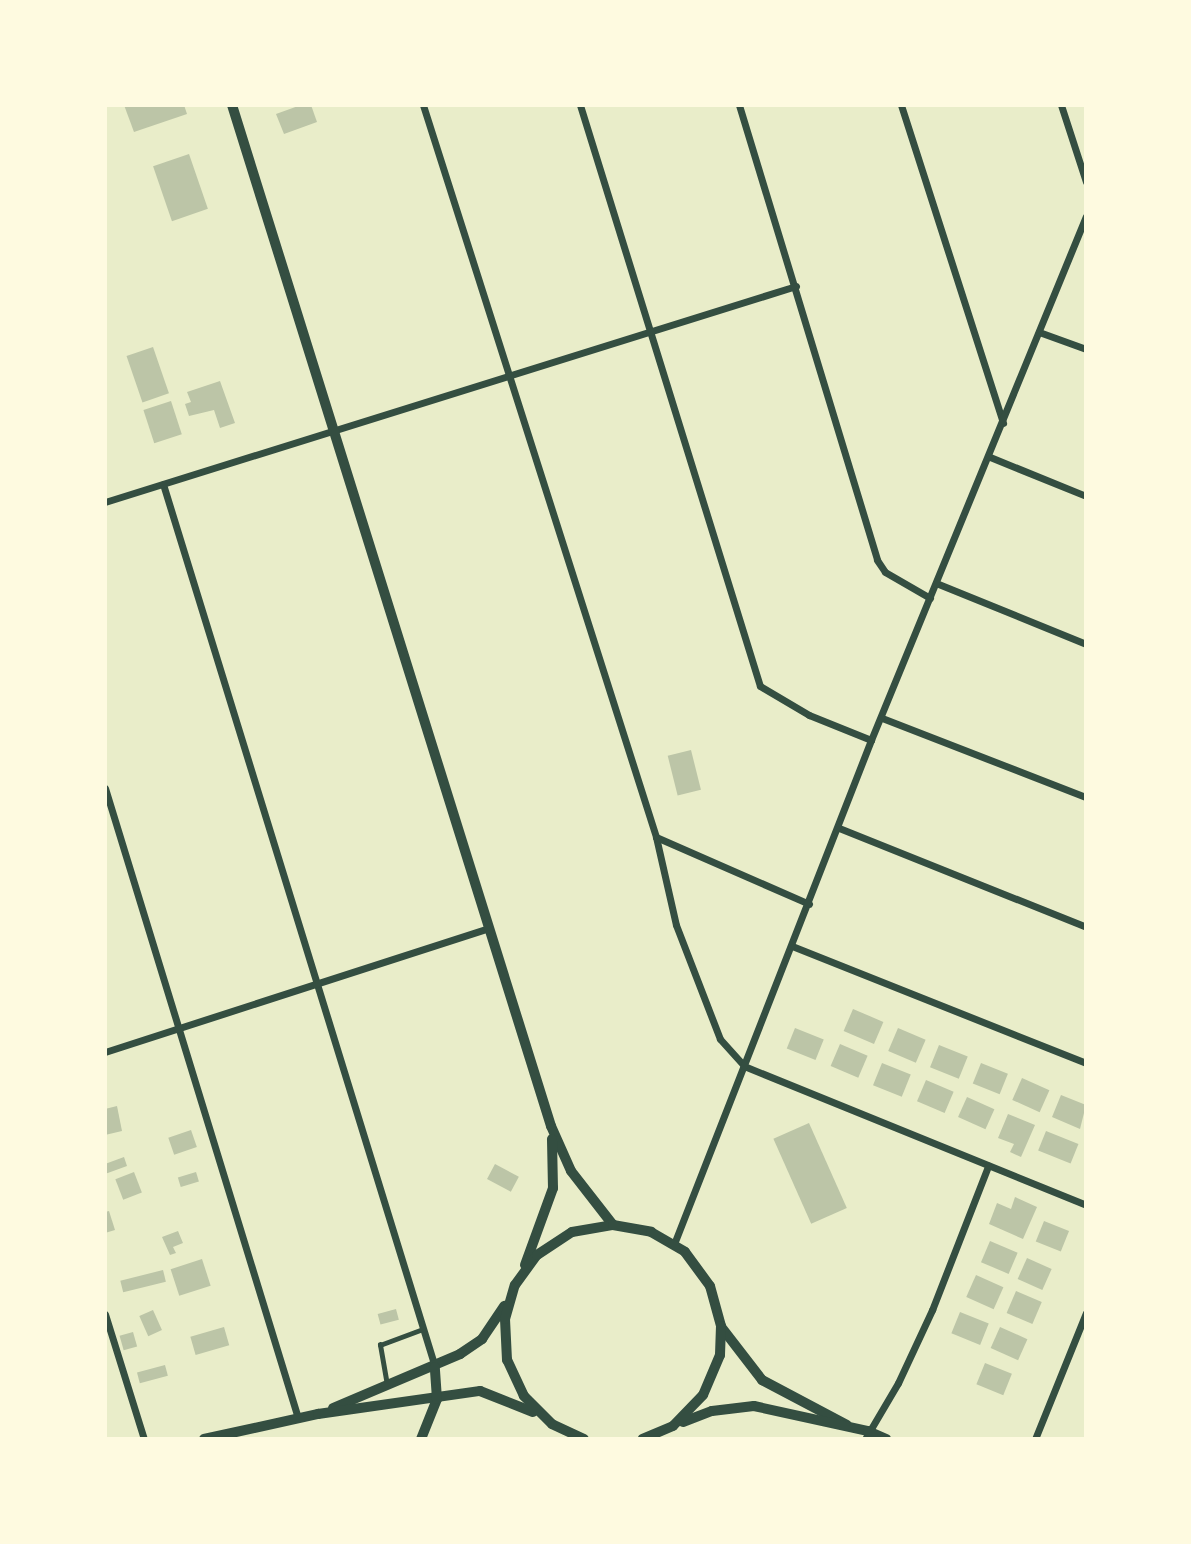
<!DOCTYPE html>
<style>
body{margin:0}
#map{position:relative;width:1191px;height:1544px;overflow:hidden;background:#e9edc9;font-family:Literata,serif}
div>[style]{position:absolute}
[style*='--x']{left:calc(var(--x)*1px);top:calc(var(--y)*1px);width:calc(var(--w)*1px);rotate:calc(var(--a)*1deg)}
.building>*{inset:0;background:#bcc5a7;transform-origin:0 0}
.service>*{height:4.5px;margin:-2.25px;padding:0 2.25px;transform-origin:2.25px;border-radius:2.25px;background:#344e41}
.minor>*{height:7px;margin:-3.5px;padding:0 3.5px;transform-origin:3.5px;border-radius:3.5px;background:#344e41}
.tertiary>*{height:10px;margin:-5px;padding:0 5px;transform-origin:5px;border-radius:5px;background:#344e41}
span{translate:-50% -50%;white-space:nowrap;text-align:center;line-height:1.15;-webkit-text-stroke:5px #fefae0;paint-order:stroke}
.frame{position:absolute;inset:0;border:107px solid #fefae0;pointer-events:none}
</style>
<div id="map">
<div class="building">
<i style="clip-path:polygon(124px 105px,184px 105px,187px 114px,134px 132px)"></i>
<i style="clip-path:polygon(301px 105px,311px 105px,317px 122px,284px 134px,276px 114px)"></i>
<i style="left:189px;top:154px;width:58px;height:38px;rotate:71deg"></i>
<i style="left:153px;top:347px;width:49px;height:28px;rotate:71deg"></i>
<i style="clip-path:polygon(220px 381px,235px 423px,220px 428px,214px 410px,189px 416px,185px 404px,191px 402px,187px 392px)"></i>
<i style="left:171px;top:401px;width:35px;height:29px;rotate:72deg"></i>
<i style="left:691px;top:750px;width:41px;height:24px;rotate:76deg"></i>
<i style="left:853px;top:1009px;width:33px;height:24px;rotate:23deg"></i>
<i style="left:795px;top:1028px;width:31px;height:22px;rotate:22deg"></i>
<i style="left:898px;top:1028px;width:30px;height:25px;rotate:23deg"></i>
<i style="left:840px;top:1044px;width:30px;height:24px;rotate:23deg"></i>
<i style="left:939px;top:1045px;width:31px;height:24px;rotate:22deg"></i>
<i style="left:882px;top:1063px;width:31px;height:24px;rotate:22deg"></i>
<i style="left:981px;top:1063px;width:29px;height:22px;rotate:22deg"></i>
<i style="left:1022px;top:1078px;width:30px;height:24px;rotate:24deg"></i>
<i style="left:926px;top:1080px;width:30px;height:23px;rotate:23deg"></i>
<i style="clip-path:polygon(1061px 1095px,1086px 1105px,1080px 1129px,1052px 1117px)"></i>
<i style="left:967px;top:1097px;width:30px;height:22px;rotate:24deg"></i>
<i style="clip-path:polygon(117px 1106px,122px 1131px,105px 1135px,105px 1109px)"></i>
<i style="clip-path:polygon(1008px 1114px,1035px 1125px,1021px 1157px,1010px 1152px,1014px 1144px,998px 1138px)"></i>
<i style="left:809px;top:1123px;width:93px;height:39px;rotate:66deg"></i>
<i style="left:191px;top:1130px;width:18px;height:24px;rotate:71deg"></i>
<i style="left:1046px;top:1131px;width:35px;height:21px;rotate:22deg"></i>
<i style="clip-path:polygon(124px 1157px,127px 1166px,105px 1174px,105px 1164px)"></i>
<i style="left:495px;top:1164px;width:27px;height:17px;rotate:28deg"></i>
<i style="left:134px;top:1172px;width:22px;height:20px;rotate:69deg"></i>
<i style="left:196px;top:1172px;width:10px;height:19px;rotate:73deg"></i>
<i style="clip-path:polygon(1015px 1197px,1037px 1207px,1023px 1239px,989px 1224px,997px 1203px,1011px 1209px)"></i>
<i style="clip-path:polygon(109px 1211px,115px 1230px,105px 1233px,105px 1212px)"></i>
<i style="left:1044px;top:1221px;width:27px;height:22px;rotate:22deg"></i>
<i style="clip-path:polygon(178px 1231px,183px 1243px,173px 1247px,176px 1253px,170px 1255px,162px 1237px)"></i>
<i style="left:990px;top:1241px;width:30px;height:23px;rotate:23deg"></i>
<i style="left:1027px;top:1258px;width:27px;height:23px;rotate:24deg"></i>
<i style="left:202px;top:1259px;width:28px;height:33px;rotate:72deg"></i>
<i style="left:163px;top:1270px;width:12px;height:44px;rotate:76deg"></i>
<i style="left:976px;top:1275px;width:30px;height:24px;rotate:24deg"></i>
<i style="left:1016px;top:1291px;width:28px;height:24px;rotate:23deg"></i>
<i style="left:396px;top:1309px;width:11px;height:19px;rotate:75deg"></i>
<i style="left:153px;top:1310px;width:22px;height:15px;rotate:66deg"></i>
<i style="left:960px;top:1312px;width:31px;height:23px;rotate:22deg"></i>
<i style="left:224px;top:1327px;width:19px;height:35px;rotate:74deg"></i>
<i style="left:1000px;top:1327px;width:30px;height:23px;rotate:24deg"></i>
<i style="left:133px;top:1332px;width:15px;height:14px;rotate:74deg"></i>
<i style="left:985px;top:1363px;width:29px;height:23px;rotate:22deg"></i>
<i style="left:165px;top:1365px;width:11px;height:29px;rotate:75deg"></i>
</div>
<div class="service">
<i style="--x:387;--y:1385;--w:41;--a:-99.9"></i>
<i style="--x:380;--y:1345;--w:46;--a:-20.4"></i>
</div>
<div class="minor">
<i style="--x:423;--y:105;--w:768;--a:72.34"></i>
<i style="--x:656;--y:837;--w:90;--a:77.2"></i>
<i style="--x:676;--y:925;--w:122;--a:68.9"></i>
<i style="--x:720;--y:1039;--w:36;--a:48"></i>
<i style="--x:744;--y:1066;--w:369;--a:22.1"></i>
<i style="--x:580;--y:105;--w:608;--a:72.79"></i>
<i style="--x:760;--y:686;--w:57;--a:30.6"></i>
<i style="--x:809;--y:715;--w:67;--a:22"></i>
<i style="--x:739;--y:105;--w:475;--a:73.1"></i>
<i style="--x:877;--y:560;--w:14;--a:56"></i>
<i style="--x:885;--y:572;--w:52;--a:30"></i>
<i style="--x:901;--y:105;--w:334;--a:72.2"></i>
<i style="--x:1061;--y:105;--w:81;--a:72"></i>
<i style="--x:1039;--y:332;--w:50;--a:19.9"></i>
<i style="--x:990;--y:457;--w:104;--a:22.1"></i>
<i style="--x:163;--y:484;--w:924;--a:72.88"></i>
<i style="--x:105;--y:502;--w:724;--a:-17.36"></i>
<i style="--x:936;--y:583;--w:162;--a:22.1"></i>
<i style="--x:882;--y:718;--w:219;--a:21.2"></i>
<i style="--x:105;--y:788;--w:659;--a:72.97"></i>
<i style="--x:839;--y:828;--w:266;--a:21.8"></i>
<i style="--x:656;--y:837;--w:167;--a:23.6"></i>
<i style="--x:792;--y:946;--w:316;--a:21.7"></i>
<i style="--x:105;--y:1052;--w:404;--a:-17.9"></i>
<i style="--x:674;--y:1244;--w:541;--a:-68.65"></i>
<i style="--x:871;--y:740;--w:566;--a:-67.69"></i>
<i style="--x:105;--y:1314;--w:131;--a:72.7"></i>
<i style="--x:865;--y:1439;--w:65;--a:-59.5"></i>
<i style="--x:898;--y:1383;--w:81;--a:-65"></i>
<i style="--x:932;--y:1310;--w:155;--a:-68.7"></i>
<i style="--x:1035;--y:1439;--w:136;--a:-68"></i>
</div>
<div class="tertiary">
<i style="--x:232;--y:105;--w:1070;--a:72.65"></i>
<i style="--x:551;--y:1126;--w:49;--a:66"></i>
<i style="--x:571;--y:1171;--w:68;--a:52.1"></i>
<i style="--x:525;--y:1265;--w:82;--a:-70"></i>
<i style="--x:553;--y:1188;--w:49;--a:-91.2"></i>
<i style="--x:722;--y:1328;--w:66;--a:52.4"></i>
<i style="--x:762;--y:1380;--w:96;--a:27.9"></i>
<i style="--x:333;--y:1408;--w:138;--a:-23"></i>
<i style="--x:460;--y:1354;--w:27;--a:-34"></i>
<i style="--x:482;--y:1339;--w:40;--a:-56"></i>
<i style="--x:683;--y:1422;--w:31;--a:-21"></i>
<i style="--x:712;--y:1411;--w:42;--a:-6.8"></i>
<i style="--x:754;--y:1406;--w:117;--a:12.4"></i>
<i style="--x:868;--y:1431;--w:20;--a:24"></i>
<i style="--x:204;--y:1439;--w:117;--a:-12.4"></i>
<i style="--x:318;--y:1414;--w:164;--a:-8.1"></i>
<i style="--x:480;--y:1391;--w:57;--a:21.6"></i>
<i style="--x:421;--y:1439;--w:43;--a:-68.2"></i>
<i style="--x:437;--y:1399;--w:32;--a:-94"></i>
<i style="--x:584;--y:1439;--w:35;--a:-155"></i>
<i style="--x:552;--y:1424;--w:40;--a:-135"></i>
<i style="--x:524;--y:1396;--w:40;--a:-115"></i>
<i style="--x:507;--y:1360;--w:41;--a:-92.8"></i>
<i style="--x:505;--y:1319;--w:35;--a:-74"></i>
<i style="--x:515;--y:1285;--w:37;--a:-54"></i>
<i style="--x:537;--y:1255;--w:42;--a:-33.3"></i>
<i style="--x:572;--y:1232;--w:42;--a:-9.7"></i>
<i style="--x:613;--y:1225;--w:39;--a:10"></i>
<i style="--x:651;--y:1232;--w:39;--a:30"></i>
<i style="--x:685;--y:1252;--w:42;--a:53.7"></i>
<i style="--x:710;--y:1286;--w:41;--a:74.6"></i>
<i style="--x:721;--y:1326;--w:29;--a:92"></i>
<i style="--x:720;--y:1355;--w:43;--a:113"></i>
<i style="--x:703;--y:1395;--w:43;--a:134.1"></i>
<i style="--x:673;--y:1426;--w:33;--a:157"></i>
</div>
<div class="frame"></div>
</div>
